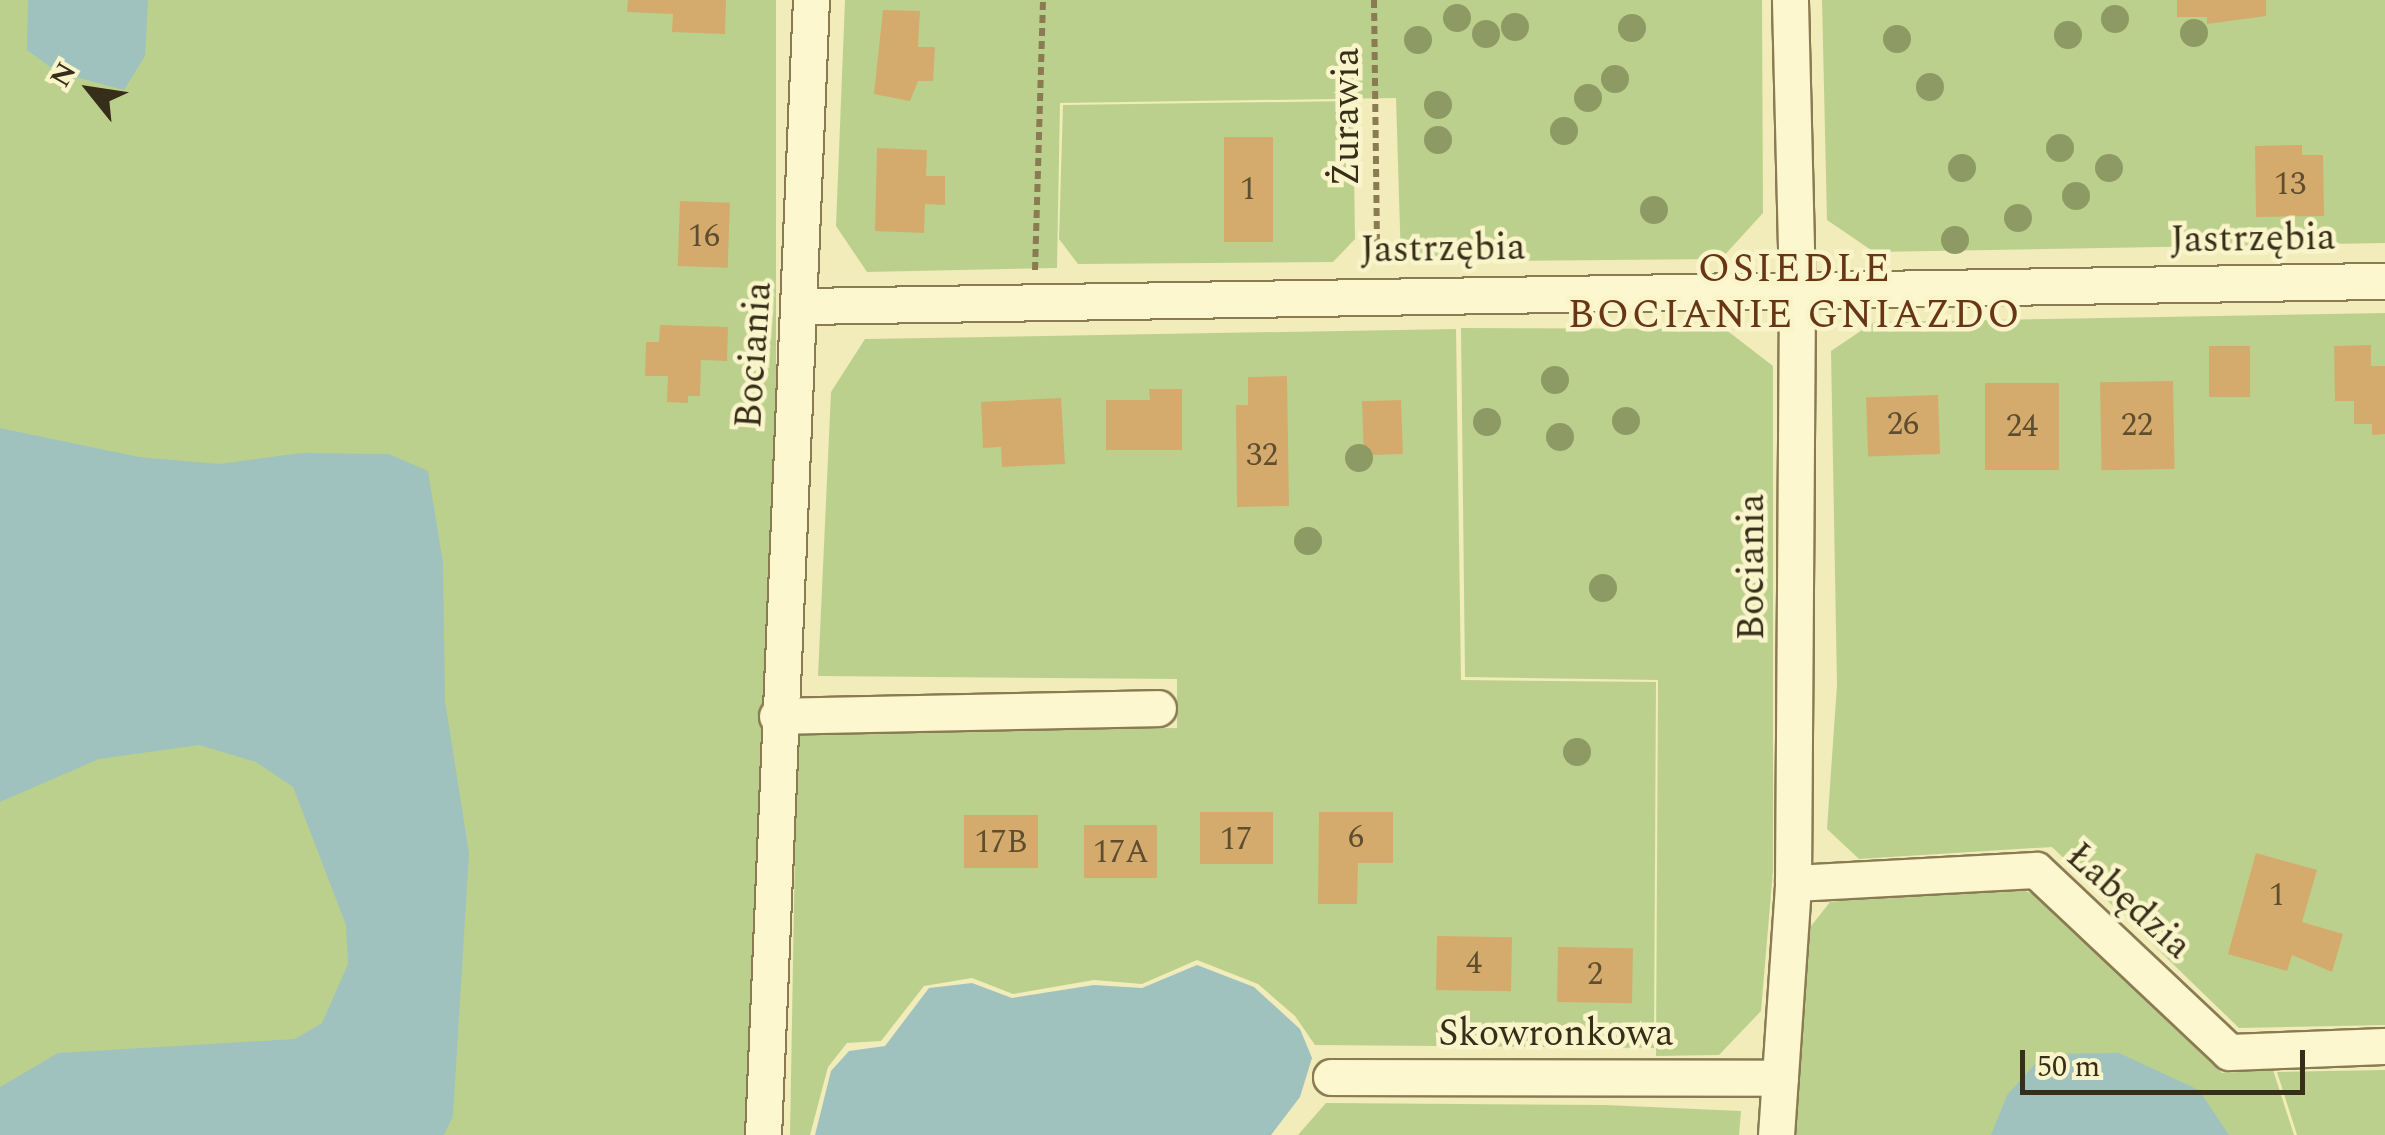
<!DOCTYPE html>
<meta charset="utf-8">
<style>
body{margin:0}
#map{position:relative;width:2385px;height:1135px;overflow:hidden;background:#f2ecba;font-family:Spectral,serif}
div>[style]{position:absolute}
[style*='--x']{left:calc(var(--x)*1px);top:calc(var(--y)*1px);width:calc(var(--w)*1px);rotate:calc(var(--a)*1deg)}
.green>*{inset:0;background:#bcd08d;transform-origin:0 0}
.water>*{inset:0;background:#9fc2be}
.building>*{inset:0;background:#d4ab6c;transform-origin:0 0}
.path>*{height:6px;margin-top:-3px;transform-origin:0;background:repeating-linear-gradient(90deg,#8a7b53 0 8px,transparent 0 13px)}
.roads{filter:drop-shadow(2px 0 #8a7b53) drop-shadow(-2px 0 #8a7b53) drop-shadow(0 2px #8a7b53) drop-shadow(0 -2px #8a7b53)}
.street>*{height:35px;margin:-17.5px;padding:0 17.5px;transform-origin:17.5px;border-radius:17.5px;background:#fcf7ce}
.trees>*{width:28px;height:28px;margin:-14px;border-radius:50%;background:#8e9a64}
span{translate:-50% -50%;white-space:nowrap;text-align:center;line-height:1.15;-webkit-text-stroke:9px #f9f4ca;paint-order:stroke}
.number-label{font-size:32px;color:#5e4d2e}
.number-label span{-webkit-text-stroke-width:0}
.street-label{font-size:38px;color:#372e19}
.neighbourhood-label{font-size:40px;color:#683615;letter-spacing:2.5px}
.north{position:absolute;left:40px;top:40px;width:100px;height:100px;-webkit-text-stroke:8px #f9f4ca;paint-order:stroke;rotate:300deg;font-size:28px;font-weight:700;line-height:40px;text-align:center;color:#372e19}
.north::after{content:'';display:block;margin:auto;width:35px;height:45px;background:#372e19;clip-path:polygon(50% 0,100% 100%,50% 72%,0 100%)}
.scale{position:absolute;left:2020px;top:1050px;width:285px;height:45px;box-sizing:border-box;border:5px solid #372e19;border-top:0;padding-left:12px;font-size:30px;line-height:35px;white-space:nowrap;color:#372e19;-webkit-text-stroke:8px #f9f4ca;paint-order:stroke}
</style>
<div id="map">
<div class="green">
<i style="left:0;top:0;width:776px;height:1135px"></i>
<i style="clip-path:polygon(845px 0,1762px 0,1763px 213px,1721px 259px,1401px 262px,1396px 98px,1060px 103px,1057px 268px,867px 272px,836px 226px)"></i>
<i style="clip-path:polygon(1822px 0,2385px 0,2385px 243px,1874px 252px,1827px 220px)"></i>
<i style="clip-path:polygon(1353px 101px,1355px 239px,1333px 262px,1078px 264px,1059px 239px,1063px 105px)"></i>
<i style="clip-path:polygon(2385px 313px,2385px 1025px,2239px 1028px,2052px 847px,1859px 859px,1827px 829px,1837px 685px,1831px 351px,1874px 322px)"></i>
<i style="clip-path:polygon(1461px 328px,1725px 329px,1773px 366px,1773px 870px,1761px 1011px,1719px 1055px,1656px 1056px,1658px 680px,1465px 677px)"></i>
<i style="clip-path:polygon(1456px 329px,1461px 680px,1656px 682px,1654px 1048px,1315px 1045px,1295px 1016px,1258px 984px,1197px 960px,1142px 984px,1094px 980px,1013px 994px,972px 978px,924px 986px,881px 1041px,847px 1043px,828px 1067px,810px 1135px,790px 1135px,797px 733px,1177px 728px,1177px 679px,818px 676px,831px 392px,865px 339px)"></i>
<i style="clip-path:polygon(2005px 883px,2038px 896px,2222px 1073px,2273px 1070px,2294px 1135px,1793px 1135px,1804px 935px,1830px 902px)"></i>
<i style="clip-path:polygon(2385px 1070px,2385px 1135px,2297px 1135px,2277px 1072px)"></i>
<i style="clip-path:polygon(1326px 1103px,1605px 1105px,1741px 1111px,1739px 1135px,1298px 1135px)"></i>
</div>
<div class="water">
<i style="clip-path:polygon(28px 0,148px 0,145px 56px,124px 90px,57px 72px,27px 50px)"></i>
<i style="clip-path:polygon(0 428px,139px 457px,219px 464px,301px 453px,389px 454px,428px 471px,443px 563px,445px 701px,469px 853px,453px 1116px,444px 1135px,0 1135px,0 1087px,58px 1053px,295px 1039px,322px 1023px,348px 964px,346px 925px,293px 787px,256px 762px,199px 745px,99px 759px,0 802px)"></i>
<i style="clip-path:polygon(1197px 965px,1254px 987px,1300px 1029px,1312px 1058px,1300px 1097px,1271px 1135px,815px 1135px,831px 1071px,849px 1051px,885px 1046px,929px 988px,972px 983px,1012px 998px,1094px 985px,1142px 988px)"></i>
<i style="clip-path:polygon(2119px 1053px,2199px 1090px,2229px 1135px,1991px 1135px,2007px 1095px,2044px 1054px)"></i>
</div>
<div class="building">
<i style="clip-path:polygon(628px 0,726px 0,725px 34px,672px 32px,673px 14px,627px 12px)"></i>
<i style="clip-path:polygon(2177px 0,2266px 0,2266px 16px,2207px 24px,2207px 17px,2177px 17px)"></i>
<i style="clip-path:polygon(883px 10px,920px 11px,918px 47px,935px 47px,933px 81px,918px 81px,910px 101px,874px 94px)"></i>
<i style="left:1224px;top:137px;width:49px;height:105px"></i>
<i style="clip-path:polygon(2302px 145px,2302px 155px,2323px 155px,2324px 216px,2256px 217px,2255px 146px)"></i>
<i style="clip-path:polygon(877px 148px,927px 150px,926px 176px,945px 176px,945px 205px,925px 204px,924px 233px,875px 231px)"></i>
<i style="left:680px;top:201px;width:50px;height:65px;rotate:2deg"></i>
<i style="clip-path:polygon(660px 325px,728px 327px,727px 361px,701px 360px,700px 396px,688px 396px,688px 403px,667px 402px,668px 376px,645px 376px,646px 342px,659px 342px)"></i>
<i style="clip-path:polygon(2371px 345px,2371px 366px,2385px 366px,2385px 434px,2372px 435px,2372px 424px,2354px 424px,2354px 401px,2335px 401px,2334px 346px)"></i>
<i style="left:2209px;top:346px;width:41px;height:51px"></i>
<i style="clip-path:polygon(1287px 376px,1289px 506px,1237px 507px,1236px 405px,1248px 405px,1248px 377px)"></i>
<i style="left:2173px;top:381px;width:88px;height:73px;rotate:89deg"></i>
<i style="left:2059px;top:383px;width:87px;height:74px;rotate:90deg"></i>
<i style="clip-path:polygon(1149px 389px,1182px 389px,1182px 450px,1106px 450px,1106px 400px,1150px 400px)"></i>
<i style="left:1938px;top:395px;width:59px;height:72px;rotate:88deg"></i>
<i style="clip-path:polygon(1061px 398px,1065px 464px,1002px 467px,1001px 447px,983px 448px,981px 402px)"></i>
<i style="left:1401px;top:400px;width:54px;height:39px;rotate:88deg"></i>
<i style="left:1200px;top:812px;width:73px;height:52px"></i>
<i style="clip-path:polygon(1319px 812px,1393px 812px,1393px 863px,1358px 863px,1357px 904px,1318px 904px)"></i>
<i style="left:964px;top:815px;width:74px;height:53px"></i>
<i style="left:1084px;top:825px;width:73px;height:53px"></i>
<i style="clip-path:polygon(2256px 853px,2317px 870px,2302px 922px,2343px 934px,2332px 972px,2292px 955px,2287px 971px,2228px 954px)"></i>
<i style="left:1437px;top:936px;width:75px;height:54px;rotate:1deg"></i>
<i style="left:1558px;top:947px;width:75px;height:55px;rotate:1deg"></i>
</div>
<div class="path">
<i style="--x:1374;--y:0;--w:262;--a:89.3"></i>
<i style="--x:1035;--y:270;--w:270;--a:-88.3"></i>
</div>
<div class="roads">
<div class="street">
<i style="--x:803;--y:306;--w:1582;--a:-0.91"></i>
<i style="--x:777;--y:716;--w:381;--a:-1.2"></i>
<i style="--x:1793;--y:883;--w:243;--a:-3.1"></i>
<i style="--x:2036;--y:870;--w:265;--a:43.3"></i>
<i style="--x:2229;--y:1052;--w:156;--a:-2.2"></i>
<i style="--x:1331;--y:1077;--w:449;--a:0.1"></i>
<i style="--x:763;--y:1135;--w:1136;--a:-87.58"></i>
<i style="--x:1776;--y:1135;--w:253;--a:-86.1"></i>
<i style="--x:1793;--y:883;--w:595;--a:-89.61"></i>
<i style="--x:1797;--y:288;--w:288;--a:-91.4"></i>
</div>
</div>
<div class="trees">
<i style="left:1457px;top:18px"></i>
<i style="left:2115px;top:19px"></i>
<i style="left:1515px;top:27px"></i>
<i style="left:1632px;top:28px"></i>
<i style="left:2194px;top:33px"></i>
<i style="left:1486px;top:34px"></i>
<i style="left:2068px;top:35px"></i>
<i style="left:1897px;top:39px"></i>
<i style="left:1418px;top:40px"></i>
<i style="left:1615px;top:79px"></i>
<i style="left:1930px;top:87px"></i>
<i style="left:1588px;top:98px"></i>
<i style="left:1438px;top:105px"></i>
<i style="left:1564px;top:131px"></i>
<i style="left:1438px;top:140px"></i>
<i style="left:2060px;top:148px"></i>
<i style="left:1962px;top:168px"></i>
<i style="left:2109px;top:168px"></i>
<i style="left:2076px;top:196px"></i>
<i style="left:1654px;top:210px"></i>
<i style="left:2018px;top:218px"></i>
<i style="left:1955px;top:240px"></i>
<i style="left:1555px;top:380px"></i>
<i style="left:1626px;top:421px"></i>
<i style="left:1487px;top:422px"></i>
<i style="left:1560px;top:437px"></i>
<i style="left:1359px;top:458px"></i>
<i style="left:1308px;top:541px"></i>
<i style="left:1603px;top:588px"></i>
<i style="left:1577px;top:752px"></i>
</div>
<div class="number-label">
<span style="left:2290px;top:185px">13</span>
<span style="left:1248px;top:190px">1</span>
<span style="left:704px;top:237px">16</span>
<span style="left:1903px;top:425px">26</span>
<span style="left:2137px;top:426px">22</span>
<span style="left:2022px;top:427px">24</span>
<span style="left:1262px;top:456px">32</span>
<span style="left:1356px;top:838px">6</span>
<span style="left:1236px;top:840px">17</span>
<span style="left:1001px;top:843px">17B</span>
<span style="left:1121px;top:853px">17A</span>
<span style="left:2277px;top:896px">1</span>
<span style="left:1474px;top:964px">4</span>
<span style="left:1595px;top:975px">2</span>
</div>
<div class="street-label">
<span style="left:1348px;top:117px;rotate:-90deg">Żurawia</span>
<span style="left:2253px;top:240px;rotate:-1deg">Jastrzębia</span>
<span style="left:1443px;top:250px;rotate:-1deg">Jastrzębia</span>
<span style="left:755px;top:355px;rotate:-86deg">Bociania</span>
<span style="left:1753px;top:567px;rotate:-90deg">Bociania</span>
<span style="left:2128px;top:902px;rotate:42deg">Łabędzia</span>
<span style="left:1556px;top:1035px">Skowronkowa</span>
</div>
<div class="neighbourhood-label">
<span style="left:1795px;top:293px">OSIEDLE<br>BOCIANIE GNIAZDO</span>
</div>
<div class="north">N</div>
<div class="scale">50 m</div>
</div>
